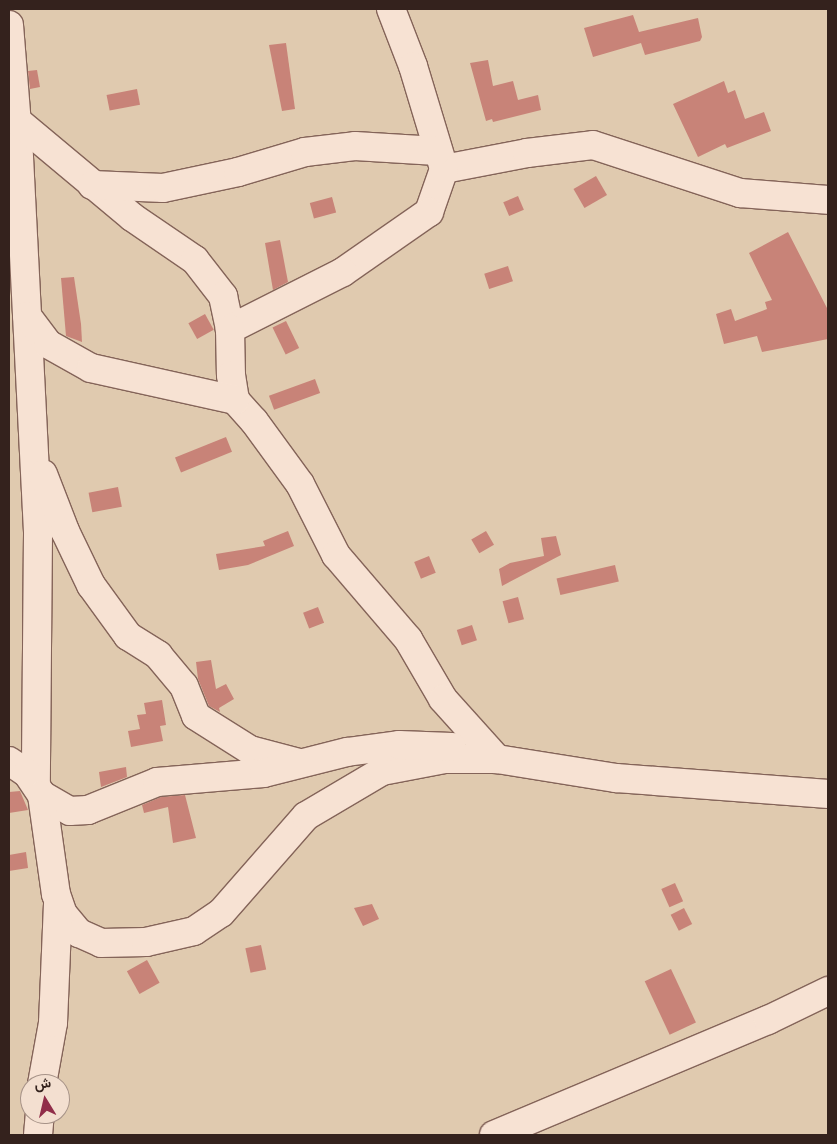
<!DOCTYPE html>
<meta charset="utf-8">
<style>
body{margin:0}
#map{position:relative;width:837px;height:1144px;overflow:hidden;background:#ebd3c1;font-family:Georgia,Vazirmatn,serif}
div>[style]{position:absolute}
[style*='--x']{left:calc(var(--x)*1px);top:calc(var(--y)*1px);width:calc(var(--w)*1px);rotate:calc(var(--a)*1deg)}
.farmland>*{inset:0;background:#e0caaf}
.building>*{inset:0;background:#c88378;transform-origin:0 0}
.roads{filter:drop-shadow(1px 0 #846459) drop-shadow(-1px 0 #846459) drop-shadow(0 1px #846459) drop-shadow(0 -1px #846459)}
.minor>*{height:28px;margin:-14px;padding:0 14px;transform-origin:14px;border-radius:14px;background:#f7e2d3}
span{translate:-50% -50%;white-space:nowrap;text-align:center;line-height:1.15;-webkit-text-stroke:4.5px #f3dfd0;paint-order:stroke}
.frame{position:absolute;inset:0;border:10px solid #34221d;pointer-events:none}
.north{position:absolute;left:20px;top:1074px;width:50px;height:50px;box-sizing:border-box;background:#f3dfd0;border:1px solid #a79388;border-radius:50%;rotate:351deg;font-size:14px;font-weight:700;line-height:20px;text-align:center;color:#34221d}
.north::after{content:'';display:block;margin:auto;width:18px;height:22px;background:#902d49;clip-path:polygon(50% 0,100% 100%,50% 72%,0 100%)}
</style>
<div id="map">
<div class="farmland">
<i style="clip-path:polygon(evenodd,9px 9px,828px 9px,828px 1135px,9px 1135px,9px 9px,30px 1084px,60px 1084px,60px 1114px,30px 1114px,30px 1084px)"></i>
</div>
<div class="building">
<i style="clip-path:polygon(633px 15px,639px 32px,698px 18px,702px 37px,700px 41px,645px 55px,641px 43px,593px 57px,584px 28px)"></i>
<i style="clip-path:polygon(286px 43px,295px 109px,282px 111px,269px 45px)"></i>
<i style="clip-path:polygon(488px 60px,493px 86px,513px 81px,518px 100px,538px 95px,541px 110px,493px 122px,492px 119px,486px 121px,470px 63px)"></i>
<i style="clip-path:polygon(37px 70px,40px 87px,30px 89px,28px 71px)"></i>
<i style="clip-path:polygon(724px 81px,728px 93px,735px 90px,745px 119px,764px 112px,771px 131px,727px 148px,725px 144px,698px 157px,673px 104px)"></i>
<i style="left:137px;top:89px;width:16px;height:31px;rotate:79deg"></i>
<i style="left:596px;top:176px;width:22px;height:26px;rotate:60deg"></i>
<i style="left:518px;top:196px;width:15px;height:16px;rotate:67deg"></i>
<i style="left:332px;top:197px;width:16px;height:23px;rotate:75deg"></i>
<i style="clip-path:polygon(788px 232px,828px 310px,828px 339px,762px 352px,757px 336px,724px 344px,716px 314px,731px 309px,735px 321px,767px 309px,765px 302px,772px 300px,749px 253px)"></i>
<i style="clip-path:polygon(280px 240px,288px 282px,273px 290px,265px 243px)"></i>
<i style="left:508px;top:266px;width:16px;height:25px;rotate:72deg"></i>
<i style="clip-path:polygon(74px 277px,81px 324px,82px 342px,66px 336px,61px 278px)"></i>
<i style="left:205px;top:314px;width:18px;height:19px;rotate:61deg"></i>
<i style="left:286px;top:321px;width:30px;height:15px;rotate:64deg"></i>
<i style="left:315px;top:379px;width:15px;height:49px;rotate:70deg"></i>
<i style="left:226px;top:437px;width:16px;height:55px;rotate:68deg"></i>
<i style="left:118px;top:487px;width:20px;height:30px;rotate:79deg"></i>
<i style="clip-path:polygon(288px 531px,294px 546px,248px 565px,219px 570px,216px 554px,265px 546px,263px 541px)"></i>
<i style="left:486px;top:531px;width:16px;height:17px;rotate:60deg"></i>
<i style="clip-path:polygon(556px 536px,561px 555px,502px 586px,499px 569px,510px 563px,544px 556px,541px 538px)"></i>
<i style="left:429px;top:556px;width:18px;height:16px;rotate:68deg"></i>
<i style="left:615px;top:565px;width:17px;height:60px;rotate:77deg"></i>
<i style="left:518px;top:597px;width:23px;height:16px;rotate:75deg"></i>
<i style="left:318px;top:607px;width:17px;height:16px;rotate:69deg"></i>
<i style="left:472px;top:625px;width:16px;height:16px;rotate:72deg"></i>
<i style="clip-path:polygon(211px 660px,216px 689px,226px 684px,234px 699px,219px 708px,220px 712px,209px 706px,198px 679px,196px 662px)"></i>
<i style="clip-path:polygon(162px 700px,166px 725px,160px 726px,163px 741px,131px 747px,128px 731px,140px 729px,137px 715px,146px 714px,144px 703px)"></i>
<i style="clip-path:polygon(126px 767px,127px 777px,101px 787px,99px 772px)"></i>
<i style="clip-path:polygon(20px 791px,28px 810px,9px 813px,9px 792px)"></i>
<i style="clip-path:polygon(185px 795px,196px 838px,173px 843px,168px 807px,144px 813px,142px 805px,161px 797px)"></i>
<i style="clip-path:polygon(26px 852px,28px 868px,9px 871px,9px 855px)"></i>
<i style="left:675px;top:883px;width:20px;height:15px;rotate:66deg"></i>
<i style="clip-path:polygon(372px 904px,379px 919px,363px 926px,354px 908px)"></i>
<i style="left:684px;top:908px;width:18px;height:15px;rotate:63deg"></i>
<i style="left:261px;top:945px;width:25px;height:16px;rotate:78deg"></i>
<i style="left:147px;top:960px;width:26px;height:23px;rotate:61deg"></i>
<i style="left:671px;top:969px;width:59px;height:29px;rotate:65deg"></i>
</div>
<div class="roads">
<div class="minor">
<i style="--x:391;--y:9;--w:61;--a:68.9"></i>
<i style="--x:413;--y:66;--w:108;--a:73.2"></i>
<i style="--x:444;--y:169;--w:85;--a:-10.9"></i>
<i style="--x:527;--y:153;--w:66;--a:-6.9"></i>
<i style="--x:593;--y:145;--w:155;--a:18.1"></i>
<i style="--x:740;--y:193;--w:88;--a:4.5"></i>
<i style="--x:9;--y:25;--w:112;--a:85.4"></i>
<i style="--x:18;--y:137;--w:398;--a:87.1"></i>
<i style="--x:38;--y:534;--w:250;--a:90.5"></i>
<i style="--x:16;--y:120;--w:151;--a:39.9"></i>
<i style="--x:132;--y:217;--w:76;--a:34.3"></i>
<i style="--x:195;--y:260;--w:46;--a:52.1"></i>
<i style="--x:223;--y:296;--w:34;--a:78"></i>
<i style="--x:444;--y:169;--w:46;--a:109.2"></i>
<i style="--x:429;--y:212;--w:105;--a:145.1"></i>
<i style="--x:343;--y:272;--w:127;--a:153.2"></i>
<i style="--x:230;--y:329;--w:46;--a:88.8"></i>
<i style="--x:231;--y:375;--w:25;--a:81"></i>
<i style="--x:235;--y:400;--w:28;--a:48"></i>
<i style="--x:254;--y:421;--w:78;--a:53.9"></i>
<i style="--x:300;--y:484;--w:80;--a:63.1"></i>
<i style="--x:336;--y:555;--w:111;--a:49.4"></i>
<i style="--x:408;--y:639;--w:69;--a:59.7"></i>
<i style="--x:443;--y:699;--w:81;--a:48"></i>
<i style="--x:92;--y:185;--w:71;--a:2.4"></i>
<i style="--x:163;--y:188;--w:77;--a:-12"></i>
<i style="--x:238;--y:172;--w:70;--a:-16.6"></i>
<i style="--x:305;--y:152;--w:50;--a:-6.8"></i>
<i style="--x:355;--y:146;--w:82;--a:3.5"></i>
<i style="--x:27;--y:316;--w:35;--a:53"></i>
<i style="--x:48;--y:344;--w:49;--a:29.2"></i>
<i style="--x:91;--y:368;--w:148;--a:12.5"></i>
<i style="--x:43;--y:474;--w:61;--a:68.9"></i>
<i style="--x:65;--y:531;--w:60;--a:64.3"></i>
<i style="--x:91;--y:585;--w:63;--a:54"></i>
<i style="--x:128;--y:636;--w:36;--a:32"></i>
<i style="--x:158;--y:655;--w:40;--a:50"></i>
<i style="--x:184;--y:686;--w:32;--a:68"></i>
<i style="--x:196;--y:716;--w:64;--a:32.2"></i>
<i style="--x:250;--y:750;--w:51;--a:14.9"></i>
<i style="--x:9;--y:761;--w:22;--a:34"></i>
<i style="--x:27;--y:773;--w:27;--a:56"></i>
<i style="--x:42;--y:795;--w:100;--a:82"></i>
<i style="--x:56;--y:894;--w:21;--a:71"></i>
<i style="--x:63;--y:914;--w:25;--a:50"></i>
<i style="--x:79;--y:933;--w:24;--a:24"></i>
<i style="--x:101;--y:943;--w:45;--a:-1.3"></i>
<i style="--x:146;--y:942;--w:49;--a:-12.9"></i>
<i style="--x:194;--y:931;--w:32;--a:-34"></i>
<i style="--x:221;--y:913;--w:129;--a:-48.8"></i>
<i style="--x:306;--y:816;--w:88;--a:-30.6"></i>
<i style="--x:382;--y:771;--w:64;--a:-10.8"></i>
<i style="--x:445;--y:759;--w:52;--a:0"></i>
<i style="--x:497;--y:759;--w:121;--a:9.1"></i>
<i style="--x:616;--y:778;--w:213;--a:4.3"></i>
<i style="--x:42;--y:795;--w:32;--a:30"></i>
<i style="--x:70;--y:811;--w:18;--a:-3"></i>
<i style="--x:88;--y:810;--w:74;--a:-22.1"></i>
<i style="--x:157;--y:782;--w:107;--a:-4.8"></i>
<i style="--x:264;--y:773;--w:86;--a:-14.2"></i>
<i style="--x:347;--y:752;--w:52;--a:-7.7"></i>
<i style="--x:399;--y:745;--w:53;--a:2.2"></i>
<i style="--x:42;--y:1084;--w:62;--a:-79.8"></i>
<i style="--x:53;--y:1023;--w:118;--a:-87.6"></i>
<i style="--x:38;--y:1135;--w:21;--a:-85"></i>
<i style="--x:494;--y:1135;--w:297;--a:-22.8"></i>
<i style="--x:768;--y:1020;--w:67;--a:-25.8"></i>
</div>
</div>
<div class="frame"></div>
<div class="north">ش</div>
</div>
